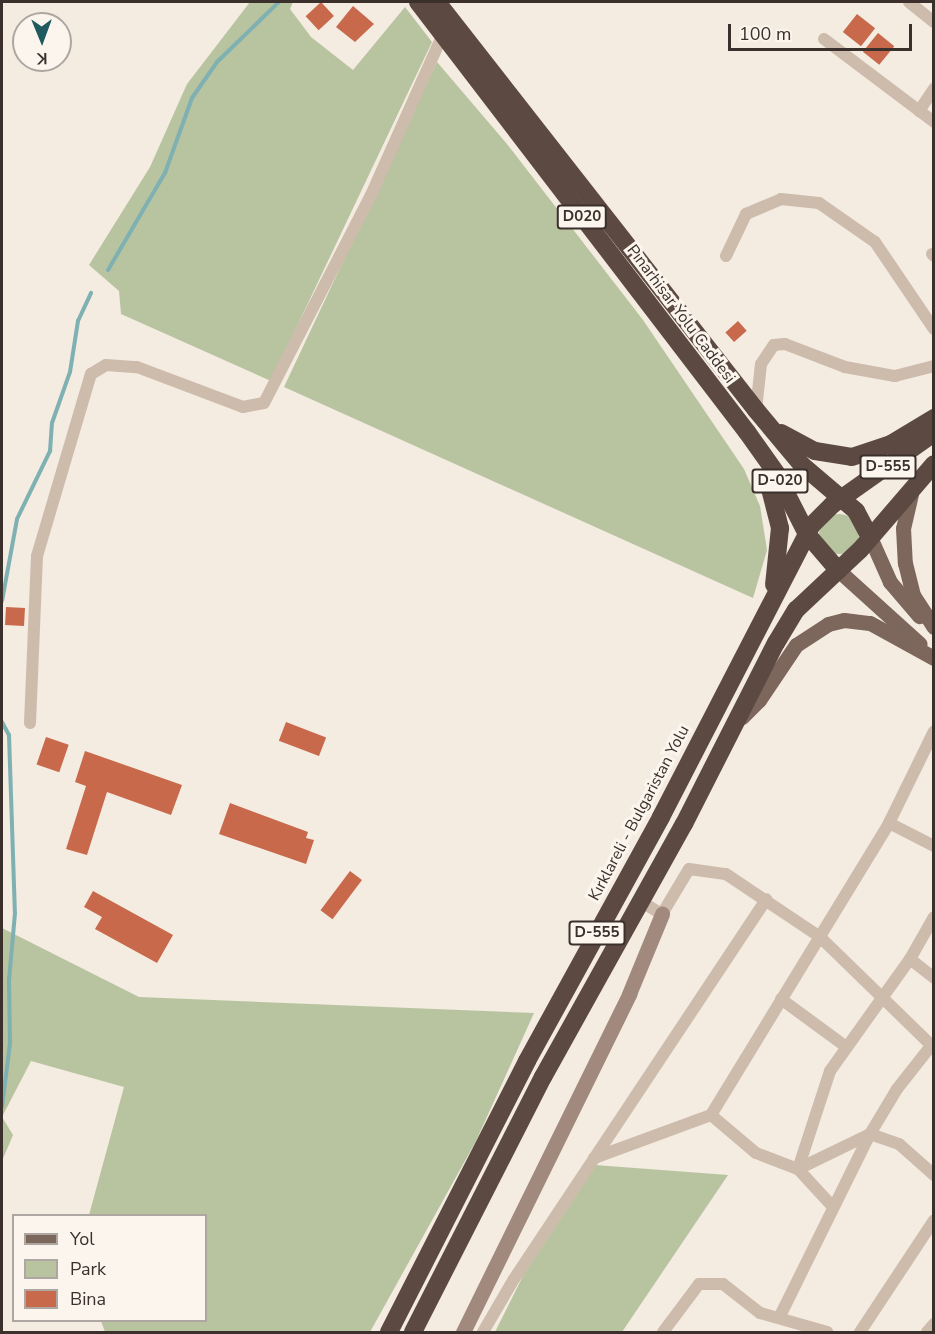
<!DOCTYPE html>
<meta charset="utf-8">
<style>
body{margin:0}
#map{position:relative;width:935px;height:1334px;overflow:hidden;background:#f4ebe1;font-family:"Nunito Sans",sans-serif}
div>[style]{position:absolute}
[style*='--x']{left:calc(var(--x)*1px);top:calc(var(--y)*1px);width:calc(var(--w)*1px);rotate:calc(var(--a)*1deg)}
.green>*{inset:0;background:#b8c4a0}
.round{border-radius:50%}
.stream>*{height:4px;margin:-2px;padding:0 2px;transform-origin:2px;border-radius:2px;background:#7fb0b2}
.building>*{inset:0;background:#c8694b;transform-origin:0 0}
.street>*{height:12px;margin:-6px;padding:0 6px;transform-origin:6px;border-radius:6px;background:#cdbbac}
.secondary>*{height:15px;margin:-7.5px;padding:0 7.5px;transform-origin:7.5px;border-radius:7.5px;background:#a18a7d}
.primary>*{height:15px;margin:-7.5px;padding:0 7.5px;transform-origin:7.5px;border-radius:7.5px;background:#7d675c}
.highway>*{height:18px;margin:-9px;padding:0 9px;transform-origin:9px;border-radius:9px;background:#5c4a42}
span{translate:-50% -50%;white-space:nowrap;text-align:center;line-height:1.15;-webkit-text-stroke:6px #fbf5ee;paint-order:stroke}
.shield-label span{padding:2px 4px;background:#fbf5ee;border:2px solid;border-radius:4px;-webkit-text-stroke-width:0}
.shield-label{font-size:15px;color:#3b302b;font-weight:700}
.street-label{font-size:16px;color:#3b302b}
.frame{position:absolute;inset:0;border:3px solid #3b302b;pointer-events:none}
.legend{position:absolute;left:12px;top:1214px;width:195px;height:108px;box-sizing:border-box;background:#fbf5ee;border:2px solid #aea6a0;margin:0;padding:8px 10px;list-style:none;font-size:18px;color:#3b302b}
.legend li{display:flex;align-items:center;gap:12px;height:30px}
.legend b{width:30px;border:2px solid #aea6a0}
.north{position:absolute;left:12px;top:12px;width:60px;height:60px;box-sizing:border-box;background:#fbf5ee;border:2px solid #aea6a0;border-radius:50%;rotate:179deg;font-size:16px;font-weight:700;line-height:24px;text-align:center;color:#3b302b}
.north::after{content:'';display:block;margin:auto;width:21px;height:27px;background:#1f5a5e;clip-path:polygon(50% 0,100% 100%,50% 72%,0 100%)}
.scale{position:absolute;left:728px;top:24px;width:184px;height:27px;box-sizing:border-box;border:3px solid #3b302b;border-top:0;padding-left:8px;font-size:18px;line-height:21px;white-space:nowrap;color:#3b302b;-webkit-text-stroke:4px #fbf5ee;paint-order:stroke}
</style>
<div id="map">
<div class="green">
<i style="clip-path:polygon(250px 2px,293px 2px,290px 9px,311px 37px,353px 70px,405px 7px,432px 42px,271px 381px,121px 314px,119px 291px,89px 265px,150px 167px,187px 84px)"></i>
<i style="clip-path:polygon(437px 62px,507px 144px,643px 320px,744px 469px,760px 506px,767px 550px,753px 598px,284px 387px)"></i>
<i class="round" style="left:819px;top:514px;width:40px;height:40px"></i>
<i style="clip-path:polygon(2px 928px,139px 997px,534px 1013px,476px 1141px,370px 1332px,105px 1332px,101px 1321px,206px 1320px,206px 1216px,89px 1215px,124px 1087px,31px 1061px,2px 1117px,13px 1135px,2px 1161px)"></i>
<i style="clip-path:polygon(595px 1165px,728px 1175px,622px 1332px,495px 1332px,528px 1266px)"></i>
</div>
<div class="stream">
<i style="--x:108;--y:270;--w:113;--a:-59.6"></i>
<i style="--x:165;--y:173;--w:80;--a:-70.2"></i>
<i style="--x:192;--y:98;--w:44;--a:-55.2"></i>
<i style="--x:217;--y:62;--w:86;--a:-44.1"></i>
<i style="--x:2;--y:601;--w:83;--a:-79.6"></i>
<i style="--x:17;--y:519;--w:76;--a:-64.1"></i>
<i style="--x:50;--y:451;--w:28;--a:-86"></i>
<i style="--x:52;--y:423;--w:54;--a:-70.6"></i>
<i style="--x:70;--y:372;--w:52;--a:-81.1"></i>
<i style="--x:78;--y:321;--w:31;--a:-65"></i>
<i style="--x:2;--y:722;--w:15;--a:62"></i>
<i style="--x:9;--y:735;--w:178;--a:88.1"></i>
<i style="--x:15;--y:913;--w:67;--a:95.1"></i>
<i style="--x:9;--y:980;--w:63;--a:89.1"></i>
<i style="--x:10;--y:1043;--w:64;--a:97.1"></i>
</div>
<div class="building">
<i style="left:321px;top:2px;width:19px;height:21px;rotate:47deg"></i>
<i style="clip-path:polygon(353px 6px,374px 24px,355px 42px,336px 27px)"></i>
<i style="left:857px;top:14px;width:23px;height:23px;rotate:38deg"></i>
<i style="left:878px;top:33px;width:21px;height:24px;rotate:39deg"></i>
<i style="left:738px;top:321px;width:13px;height:17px;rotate:48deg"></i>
<i style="left:6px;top:607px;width:19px;height:18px;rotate:3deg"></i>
<i style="left:286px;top:722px;width:43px;height:20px;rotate:21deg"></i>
<i style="left:46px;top:737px;width:24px;height:29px;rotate:19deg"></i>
<i style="clip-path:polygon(85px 751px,182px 785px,171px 815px,107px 792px,87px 855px,66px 849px,86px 786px,75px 782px)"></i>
<i style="clip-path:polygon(230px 803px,308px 832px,306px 838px,314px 840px,306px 864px,219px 834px)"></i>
<i style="left:350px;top:871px;width:15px;height:49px;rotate:37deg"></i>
<i style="clip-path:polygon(93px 891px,173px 935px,157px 963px,95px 929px,102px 917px,84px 907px)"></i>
</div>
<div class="street">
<i style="--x:909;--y:2;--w:32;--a:39"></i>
<i style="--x:824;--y:39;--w:138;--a:37"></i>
<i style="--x:919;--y:111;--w:27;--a:-56"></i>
<i style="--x:932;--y:254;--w:3;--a:45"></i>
<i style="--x:726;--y:256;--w:47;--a:-64.5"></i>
<i style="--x:746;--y:214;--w:38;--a:-23"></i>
<i style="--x:781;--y:199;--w:38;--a:6"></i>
<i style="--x:819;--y:203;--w:68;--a:34.9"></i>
<i style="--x:875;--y:242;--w:105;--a:55.9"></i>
<i style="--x:756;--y:410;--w:46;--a:-83.8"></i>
<i style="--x:761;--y:364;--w:23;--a:-56"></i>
<i style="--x:774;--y:345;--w:11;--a:-5"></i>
<i style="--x:785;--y:344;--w:64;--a:21"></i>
<i style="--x:845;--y:367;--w:51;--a:10.2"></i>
<i style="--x:895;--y:376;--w:40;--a:-14.4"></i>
<i style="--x:30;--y:723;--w:167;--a:-87.6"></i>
<i style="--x:37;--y:556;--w:190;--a:-73.5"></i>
<i style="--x:91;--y:374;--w:17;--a:-31"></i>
<i style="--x:106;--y:365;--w:31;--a:4"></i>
<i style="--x:137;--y:367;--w:113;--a:20.7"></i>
<i style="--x:243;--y:407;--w:21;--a:-11"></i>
<i style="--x:264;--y:403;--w:234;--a:-62.8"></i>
<i style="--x:371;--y:195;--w:176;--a:-65.9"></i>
<i style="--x:889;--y:823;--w:51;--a:27.1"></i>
<i style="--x:640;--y:901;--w:26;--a:31"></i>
<i style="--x:662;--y:914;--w:52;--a:-59"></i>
<i style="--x:689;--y:869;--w:37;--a:8"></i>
<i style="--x:726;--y:874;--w:113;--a:33.8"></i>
<i style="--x:820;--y:937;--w:159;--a:44.2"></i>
<i style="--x:910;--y:959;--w:31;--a:38"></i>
<i style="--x:781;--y:999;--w:79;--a:36.3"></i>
<i style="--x:711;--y:1115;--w:342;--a:-58.6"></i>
<i style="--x:889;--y:823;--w:102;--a:-63.9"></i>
<i style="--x:594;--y:1158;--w:125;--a:-20.2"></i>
<i style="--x:711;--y:1115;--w:59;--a:40.2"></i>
<i style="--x:756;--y:1153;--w:45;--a:20.9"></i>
<i style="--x:798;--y:1169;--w:80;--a:-25.9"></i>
<i style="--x:870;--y:1134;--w:31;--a:19"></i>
<i style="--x:899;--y:1144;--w:47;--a:41.5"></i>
<i style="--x:833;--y:1207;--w:52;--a:-132.6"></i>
<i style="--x:798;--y:1169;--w:103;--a:-71.9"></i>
<i style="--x:830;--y:1071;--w:138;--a:-54.5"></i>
<i style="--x:910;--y:959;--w:48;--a:-60.3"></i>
<i style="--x:780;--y:1316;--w:203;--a:-63.7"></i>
<i style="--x:870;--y:1134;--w:52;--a:-59"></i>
<i style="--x:897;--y:1089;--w:55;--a:-51.7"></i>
<i style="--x:483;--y:1332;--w:61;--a:-59.7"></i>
<i style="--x:514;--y:1279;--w:456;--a:-56.4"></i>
<i style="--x:663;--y:1332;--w:60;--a:-53.1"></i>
<i style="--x:699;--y:1284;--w:24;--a:0"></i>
<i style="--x:723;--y:1284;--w:47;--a:38.1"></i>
<i style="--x:760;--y:1313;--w:70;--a:15.8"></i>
<i style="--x:860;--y:1332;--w:134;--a:-56.5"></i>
<i style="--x:927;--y:1332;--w:11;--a:-49"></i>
</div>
<div class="secondary">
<i style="--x:463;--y:1332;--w:377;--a:-63.8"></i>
<i style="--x:629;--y:994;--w:87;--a:-67.6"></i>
</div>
<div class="primary">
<i style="--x:911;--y:494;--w:35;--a:103"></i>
<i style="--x:903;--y:528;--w:35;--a:87"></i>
<i style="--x:905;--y:563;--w:33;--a:76"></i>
<i style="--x:913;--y:595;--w:38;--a:57"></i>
<i style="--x:870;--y:537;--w:49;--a:66"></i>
<i style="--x:890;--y:582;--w:45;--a:49.5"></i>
<i style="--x:838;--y:570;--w:110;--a:42.1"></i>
<i style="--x:742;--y:717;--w:24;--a:-45"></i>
<i style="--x:759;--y:700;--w:66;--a:-56.1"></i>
<i style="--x:796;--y:645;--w:38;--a:-33"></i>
<i style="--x:828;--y:624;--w:16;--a:-14"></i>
<i style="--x:844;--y:620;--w:26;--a:7"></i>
<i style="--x:870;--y:623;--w:73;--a:28.7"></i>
</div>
<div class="highway">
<i style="--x:418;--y:2;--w:541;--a:52.58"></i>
<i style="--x:747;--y:432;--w:50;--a:54.7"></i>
<i style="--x:776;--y:473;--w:68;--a:63.1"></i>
<i style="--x:807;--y:534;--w:48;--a:49.3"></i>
<i style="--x:437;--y:2;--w:518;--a:51.98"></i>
<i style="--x:756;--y:410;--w:72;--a:50.1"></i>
<i style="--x:802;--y:465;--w:71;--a:40.4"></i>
<i style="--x:856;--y:511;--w:30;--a:62"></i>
<i style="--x:781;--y:433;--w:38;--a:28"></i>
<i style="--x:815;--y:451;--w:37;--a:9"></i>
<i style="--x:852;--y:457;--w:41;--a:-18.4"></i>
<i style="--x:891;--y:444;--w:50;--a:-31.2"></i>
<i style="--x:767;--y:477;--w:53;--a:75.7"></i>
<i style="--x:780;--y:528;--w:57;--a:96"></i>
<i style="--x:389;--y:1332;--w:304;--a:-63"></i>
<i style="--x:527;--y:1061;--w:278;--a:-61.2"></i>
<i style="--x:661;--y:817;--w:327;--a:-62.7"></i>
<i style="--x:811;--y:526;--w:30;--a:-45"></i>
<i style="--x:832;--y:505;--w:125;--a:-35.2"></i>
<i style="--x:413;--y:1332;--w:286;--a:-63"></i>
<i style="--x:543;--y:1077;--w:290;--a:-60.9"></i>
<i style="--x:684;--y:824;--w:203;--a:-63.1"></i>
<i style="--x:776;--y:643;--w:39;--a:-59"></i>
<i style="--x:796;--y:610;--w:88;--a:-43.2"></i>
<i style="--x:860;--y:550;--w:113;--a:-49.3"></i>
</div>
<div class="shield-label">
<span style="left:582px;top:217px">D020</span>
<span style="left:888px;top:467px">D-555</span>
<span style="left:780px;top:481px">D-020</span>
<span style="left:597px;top:933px">D-555</span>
</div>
<div class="street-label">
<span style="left:681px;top:314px;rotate:53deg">Pınarhisar Yolu Caddesi</span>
<span style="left:639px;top:813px;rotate:-62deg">Kırklareli - Bulgaristan Yolu</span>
</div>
<div class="frame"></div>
<ul class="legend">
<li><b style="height:8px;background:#7d675c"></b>Yol</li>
<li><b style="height:16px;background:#b8c4a0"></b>Park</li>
<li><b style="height:16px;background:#c8694b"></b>Bina</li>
</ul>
<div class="north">K</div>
<div class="scale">100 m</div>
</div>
